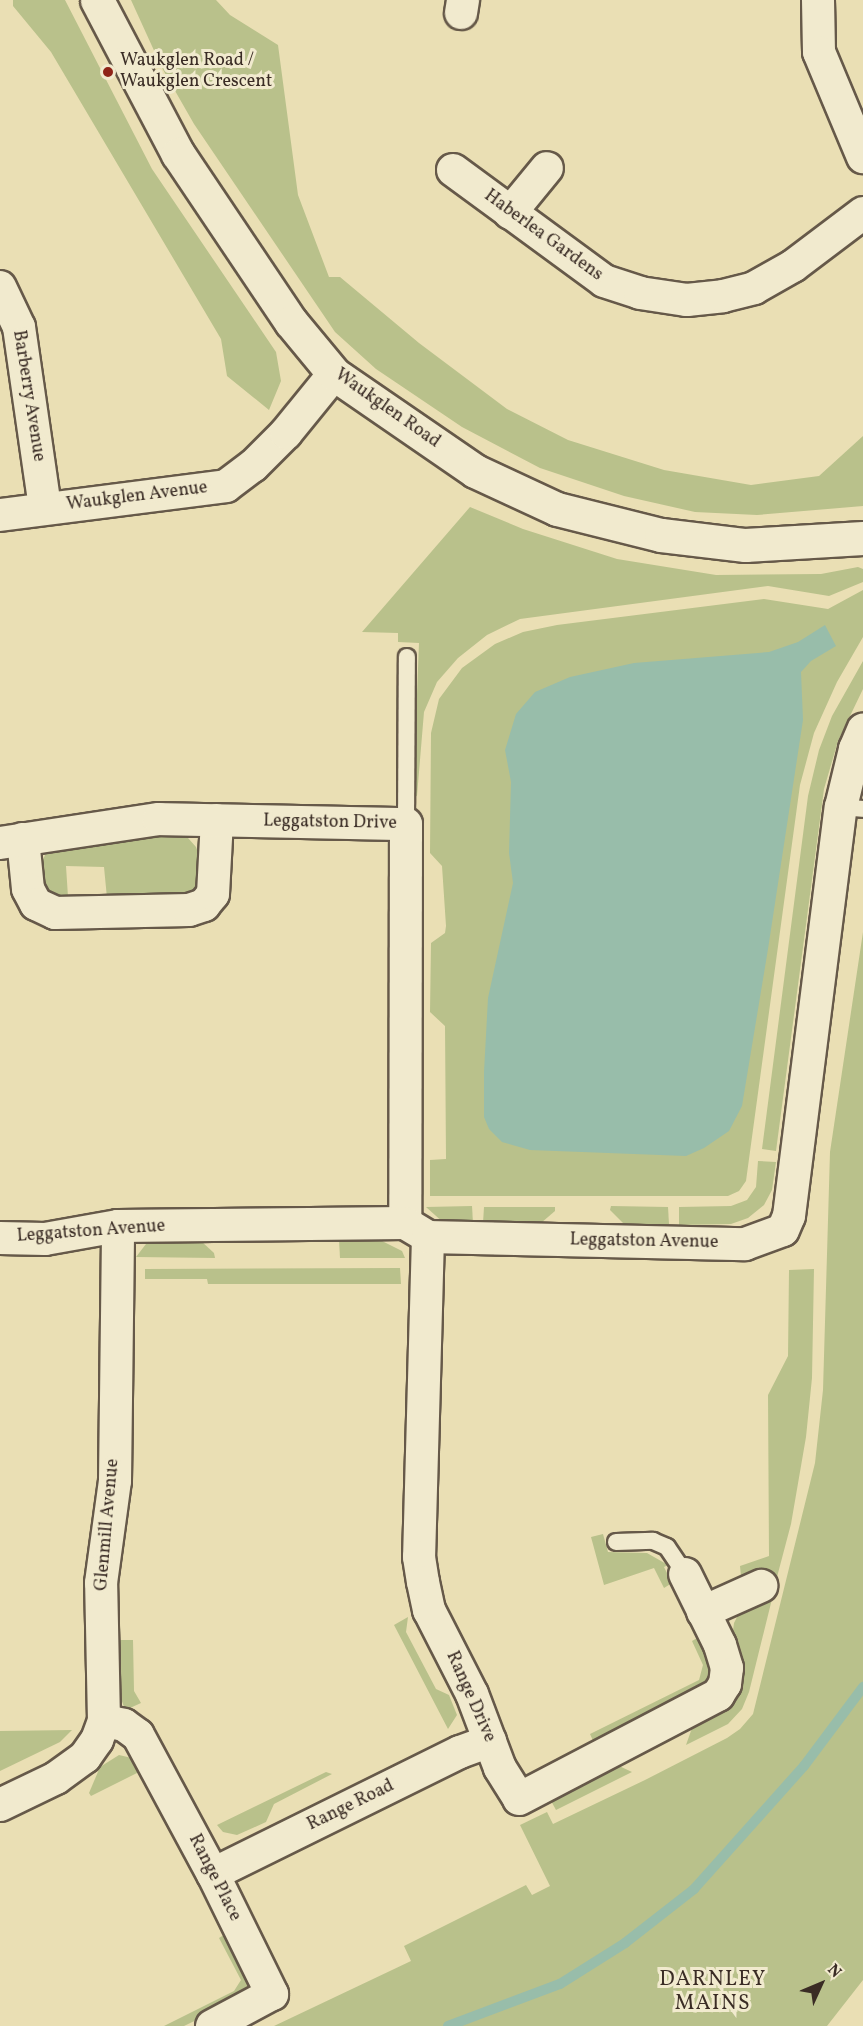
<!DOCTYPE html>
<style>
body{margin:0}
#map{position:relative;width:863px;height:2026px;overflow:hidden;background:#eadfb4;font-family:Vollkorn,serif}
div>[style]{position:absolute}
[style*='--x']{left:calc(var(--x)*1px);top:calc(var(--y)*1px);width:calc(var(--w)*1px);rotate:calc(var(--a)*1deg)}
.green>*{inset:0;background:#b9c18b}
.water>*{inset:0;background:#98bdaa}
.stream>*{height:10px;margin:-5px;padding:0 5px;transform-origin:5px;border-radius:5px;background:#98bdaa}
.roads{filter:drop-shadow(2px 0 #665949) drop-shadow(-2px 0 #665949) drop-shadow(0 2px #665949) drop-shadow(0 -2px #665949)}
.lane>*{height:16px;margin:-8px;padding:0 8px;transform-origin:8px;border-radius:8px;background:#f1eace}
.street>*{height:32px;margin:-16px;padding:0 16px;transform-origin:16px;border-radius:16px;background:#f1eace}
.secondary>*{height:33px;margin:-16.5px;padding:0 16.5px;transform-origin:16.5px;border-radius:16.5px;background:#f1eace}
.dots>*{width:16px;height:16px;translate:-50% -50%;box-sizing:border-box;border:3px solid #f1eace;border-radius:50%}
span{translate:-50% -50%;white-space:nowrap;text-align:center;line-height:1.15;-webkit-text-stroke:6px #f1eace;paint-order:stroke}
.poi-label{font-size:18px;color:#3a2c25}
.left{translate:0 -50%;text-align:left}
.street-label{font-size:18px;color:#3a2c25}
.quarter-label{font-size:21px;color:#3a2c25;letter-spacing:1.5px}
.north{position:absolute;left:791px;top:1954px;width:60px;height:60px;-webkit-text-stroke:4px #f1eace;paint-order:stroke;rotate:46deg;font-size:16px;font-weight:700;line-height:24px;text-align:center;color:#3a2c25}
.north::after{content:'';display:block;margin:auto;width:21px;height:27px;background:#3a2c25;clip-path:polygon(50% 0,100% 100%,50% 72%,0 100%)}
</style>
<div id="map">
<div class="green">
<i style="clip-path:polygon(13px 0,65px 0,152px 169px,276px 352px,281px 381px,269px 410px,227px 376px,221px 339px,51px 52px,13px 6px)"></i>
<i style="clip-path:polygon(131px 0,216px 0,230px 15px,278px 45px,298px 195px,329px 277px,340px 277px,419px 343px,507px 409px,568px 440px,664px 470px,751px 485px,819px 476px,863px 436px,863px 506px,757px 515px,695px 512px,624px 496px,540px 468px,462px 427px,376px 369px,335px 332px,194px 124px,162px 68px)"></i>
<i style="clip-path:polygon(470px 507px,523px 529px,617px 559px,716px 575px,821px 574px,858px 567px,863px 569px,863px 582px,829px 596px,768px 586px,520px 619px,487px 635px,458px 658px,437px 682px,424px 712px,417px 796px,413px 797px,419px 643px,398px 642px,398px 633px,362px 632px)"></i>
<i style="clip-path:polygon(863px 590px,863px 637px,837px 682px,814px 733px,800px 785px,746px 1181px,739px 1191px,728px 1196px,430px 1196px,430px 1160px,446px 1159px,445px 1026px,430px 1012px,431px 943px,445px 933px,446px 926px,442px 866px,430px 853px,431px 733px,439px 699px,462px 668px,495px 644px,523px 632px,557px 625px,764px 599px,828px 609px)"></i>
<i style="clip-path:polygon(863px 661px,863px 689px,838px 741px,824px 789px,776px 1151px,762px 1149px,808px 796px,819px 750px,832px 716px)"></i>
<i style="clip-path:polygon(170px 834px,188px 838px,196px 847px,202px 863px,196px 888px,188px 896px,107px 898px,104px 867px,66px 866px,68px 897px,52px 896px,40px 884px,39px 869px,45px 855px,60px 847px)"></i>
<i style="clip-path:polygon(863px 932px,863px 1980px,827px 2026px,274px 2026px,411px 1961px,404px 1946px,526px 1885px,532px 1895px,550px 1886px,520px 1825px,547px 1812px,553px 1824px,645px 1780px,727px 1738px,740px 1729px,753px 1714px,815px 1463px,823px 1390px,830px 1152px)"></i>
<i style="clip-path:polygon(758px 1161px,776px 1162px,772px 1190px,764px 1205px,748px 1218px,731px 1224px,679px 1225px,679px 1207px,731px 1206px,747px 1200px,756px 1187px)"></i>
<i style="clip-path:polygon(472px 1206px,473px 1223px,445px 1224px,426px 1207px)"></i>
<i style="clip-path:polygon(611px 1206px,668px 1207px,669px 1224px,624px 1224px,610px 1210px)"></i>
<i style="clip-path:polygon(484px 1207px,555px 1207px,555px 1211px,541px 1223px,483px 1223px)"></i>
<i style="clip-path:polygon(156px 1240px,201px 1241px,214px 1253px,215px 1258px,136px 1257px,146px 1244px)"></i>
<i style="clip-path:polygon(339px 1240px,382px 1241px,402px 1251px,405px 1258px,340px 1258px)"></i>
<i style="clip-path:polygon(400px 1268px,401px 1284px,208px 1284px,207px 1279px,145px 1279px,145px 1269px)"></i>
<i style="clip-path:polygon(814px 1269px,812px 1378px,806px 1437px,791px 1524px,777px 1577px,763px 1582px,756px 1570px,741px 1576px,740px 1566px,769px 1556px,768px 1395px,788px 1356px,789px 1270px)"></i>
<i style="clip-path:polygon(603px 1534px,608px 1552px,647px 1553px,668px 1565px,664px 1567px,672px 1583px,664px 1588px,654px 1568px,604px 1585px,591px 1537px)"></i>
<i style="clip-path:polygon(770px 1597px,772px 1599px,749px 1692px,742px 1709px,728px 1724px,686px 1745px,692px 1728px,723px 1710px,735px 1695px,743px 1674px,732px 1638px,734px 1623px,740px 1611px)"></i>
<i style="clip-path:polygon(408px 1617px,406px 1632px,436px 1689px,449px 1695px,457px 1715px,448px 1729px,394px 1625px)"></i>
<i style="clip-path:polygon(699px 1637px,709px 1663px,710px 1683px,594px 1743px,590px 1734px,699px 1680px,703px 1665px,692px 1641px)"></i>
<i style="clip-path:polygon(120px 1640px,133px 1640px,134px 1691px,141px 1703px,130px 1708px,124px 1707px,118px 1690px,117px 1643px)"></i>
<i style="clip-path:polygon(72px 1730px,60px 1742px,0 1771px,0 1731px)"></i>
<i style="clip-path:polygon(119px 1755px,136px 1759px,145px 1769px,91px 1796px,89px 1793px,100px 1767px)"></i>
<i style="clip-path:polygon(617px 1765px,632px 1772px,556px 1810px,550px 1799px)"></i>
<i style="clip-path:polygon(326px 1772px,332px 1774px,274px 1804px,266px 1822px,237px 1835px,223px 1832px,217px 1825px)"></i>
<i style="clip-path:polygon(227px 1933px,249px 1981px,247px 1992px,240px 1999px,184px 2026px,164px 2026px,234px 1991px,241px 1980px,219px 1938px)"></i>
</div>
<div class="water">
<i style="clip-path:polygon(825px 625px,836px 646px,811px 661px,801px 672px,803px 720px,768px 949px,742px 1106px,729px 1131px,704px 1148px,686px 1156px,530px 1150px,502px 1142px,489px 1129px,484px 1117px,484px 1072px,488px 998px,513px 883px,509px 853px,511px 782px,505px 750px,516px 714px,535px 692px,570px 677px,634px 663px,769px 652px,798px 642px)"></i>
</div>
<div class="stream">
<i style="--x:448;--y:2026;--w:120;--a:-20.6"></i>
<i style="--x:560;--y:1984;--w:77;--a:-32.2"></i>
<i style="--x:625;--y:1943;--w:88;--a:-38"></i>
<i style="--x:694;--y:1889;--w:165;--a:-48.2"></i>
<i style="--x:804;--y:1766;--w:99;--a:-53.2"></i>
</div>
<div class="roads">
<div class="lane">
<i style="--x:841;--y:807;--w:22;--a:5"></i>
<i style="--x:406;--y:824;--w:167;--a:-89.7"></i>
<i style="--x:616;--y:1542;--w:37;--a:-2"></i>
<i style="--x:653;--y:1541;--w:15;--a:23"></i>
<i style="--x:667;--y:1547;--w:32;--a:56"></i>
</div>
<div class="street">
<i style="--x:818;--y:0;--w:52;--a:88.9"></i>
<i style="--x:819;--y:52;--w:114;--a:67.3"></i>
<i style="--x:461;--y:13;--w:13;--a:-81"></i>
<i style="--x:453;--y:170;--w:187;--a:36.3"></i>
<i style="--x:604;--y:281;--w:38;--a:18"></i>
<i style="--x:640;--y:293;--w:48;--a:8.5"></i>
<i style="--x:687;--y:300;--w:36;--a:-6"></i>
<i style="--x:723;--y:296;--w:32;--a:-14"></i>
<i style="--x:754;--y:288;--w:45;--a:-29.4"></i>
<i style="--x:793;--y:266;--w:88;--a:-37.1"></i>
<i style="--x:510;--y:213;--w:58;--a:-50.6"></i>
<i style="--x:0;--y:287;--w:44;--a:64.6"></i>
<i style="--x:19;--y:327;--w:183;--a:81.8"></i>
<i style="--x:0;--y:515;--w:228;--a:-7.3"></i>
<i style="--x:226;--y:486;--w:34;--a:-37"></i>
<i style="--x:253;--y:466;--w:47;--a:-45"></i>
<i style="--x:286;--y:433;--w:76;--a:-50.9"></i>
<i style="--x:23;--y:839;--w:50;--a:84.3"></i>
<i style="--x:28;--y:889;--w:17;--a:62"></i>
<i style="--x:36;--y:904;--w:21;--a:25"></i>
<i style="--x:55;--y:913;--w:134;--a:-1.3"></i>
<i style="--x:189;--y:910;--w:16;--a:-18"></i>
<i style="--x:204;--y:905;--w:14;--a:-51"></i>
<i style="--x:213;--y:894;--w:74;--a:-86.9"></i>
<i style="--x:0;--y:843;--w:161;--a:-8.6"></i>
<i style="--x:159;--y:819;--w:247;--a:1.2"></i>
<i style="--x:406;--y:824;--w:399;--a:90.1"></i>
<i style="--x:428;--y:1237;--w:320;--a:91.6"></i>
<i style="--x:419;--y:1557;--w:25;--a:81"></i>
<i style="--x:423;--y:1582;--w:29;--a:78"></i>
<i style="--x:429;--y:1610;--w:94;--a:62.9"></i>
<i style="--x:472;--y:1694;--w:79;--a:69.3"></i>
<i style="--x:500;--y:1768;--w:36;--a:58"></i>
<i style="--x:519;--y:1799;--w:225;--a:-27.6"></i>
<i style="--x:718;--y:1695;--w:13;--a:-58"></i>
<i style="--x:725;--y:1684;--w:16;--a:-83"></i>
<i style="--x:727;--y:1668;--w:24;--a:-107"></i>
<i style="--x:720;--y:1645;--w:79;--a:-116.2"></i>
<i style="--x:0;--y:1238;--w:45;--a:1.3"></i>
<i style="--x:45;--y:1239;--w:74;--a:-10.1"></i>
<i style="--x:118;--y:1226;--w:287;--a:-0.6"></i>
<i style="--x:405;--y:1223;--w:27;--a:31"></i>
<i style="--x:428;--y:1237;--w:317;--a:1.3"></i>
<i style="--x:745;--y:1244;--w:40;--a:-20.2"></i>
<i style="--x:783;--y:1230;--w:15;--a:-67"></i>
<i style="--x:789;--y:1216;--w:412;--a:-82.8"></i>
<i style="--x:841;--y:807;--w:60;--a:-76.4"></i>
<i style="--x:855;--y:749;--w:21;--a:-67"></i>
<i style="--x:703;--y:1612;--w:64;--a:-24.1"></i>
<i style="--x:104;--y:1721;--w:20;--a:11"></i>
<i style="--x:124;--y:1725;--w:17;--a:36"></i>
<i style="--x:138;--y:1735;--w:158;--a:61.7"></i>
<i style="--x:213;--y:1874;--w:134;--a:63.8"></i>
<i style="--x:272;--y:1994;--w:68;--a:151.9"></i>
<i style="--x:0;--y:1805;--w:62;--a:-25.7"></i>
<i style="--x:56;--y:1778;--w:36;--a:-36"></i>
<i style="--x:85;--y:1757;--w:21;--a:-55"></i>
<i style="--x:97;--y:1740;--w:20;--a:-70"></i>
<i style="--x:104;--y:1721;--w:138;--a:-91.2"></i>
<i style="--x:101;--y:1583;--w:103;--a:-82.2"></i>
<i style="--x:115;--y:1481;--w:255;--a:-89.3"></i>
<i style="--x:213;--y:1874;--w:275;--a:-26.3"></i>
<i style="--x:460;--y:1752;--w:32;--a:-20"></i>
</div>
<div class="secondary">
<i style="--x:97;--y:0;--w:174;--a:62.3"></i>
<i style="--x:178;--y:154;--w:202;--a:56.1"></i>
<i style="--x:291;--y:322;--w:67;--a:50.4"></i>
<i style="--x:334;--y:374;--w:171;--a:34.5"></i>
<i style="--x:475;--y:471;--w:90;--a:24.9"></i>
<i style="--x:557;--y:509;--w:107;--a:14"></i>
<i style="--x:661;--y:535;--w:85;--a:6.8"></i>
<i style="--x:745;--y:545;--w:118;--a:-3.4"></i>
</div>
</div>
<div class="dots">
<i style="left:108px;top:72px;background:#8f2418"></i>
</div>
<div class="poi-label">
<span class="left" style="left:120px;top:72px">Waukglen Road /<br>Waukglen Crescent</span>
</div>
<div class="street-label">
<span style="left:543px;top:236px;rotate:36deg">Haberlea Gardens</span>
<span style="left:28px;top:396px;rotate:81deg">Barberry Avenue</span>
<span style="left:387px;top:409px;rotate:35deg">Waukglen Road</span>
<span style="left:137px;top:497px;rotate:-7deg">Waukglen Avenue</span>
<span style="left:330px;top:823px;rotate:1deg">Leggatston Drive</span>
<span style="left:91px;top:1232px;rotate:-4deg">Leggatston Avenue</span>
<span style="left:644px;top:1242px;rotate:1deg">Leggatston Avenue</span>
<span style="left:108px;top:1525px;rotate:-85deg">Glenmill Avenue</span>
<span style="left:470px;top:1697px;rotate:66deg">Range Drive</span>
<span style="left:351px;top:1806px;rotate:-26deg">Range Road</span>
<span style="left:214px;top:1878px;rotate:63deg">Range Place</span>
</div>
<div class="quarter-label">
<span style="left:713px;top:1992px">DARNLEY<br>MAINS</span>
</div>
<div class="north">N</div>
</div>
